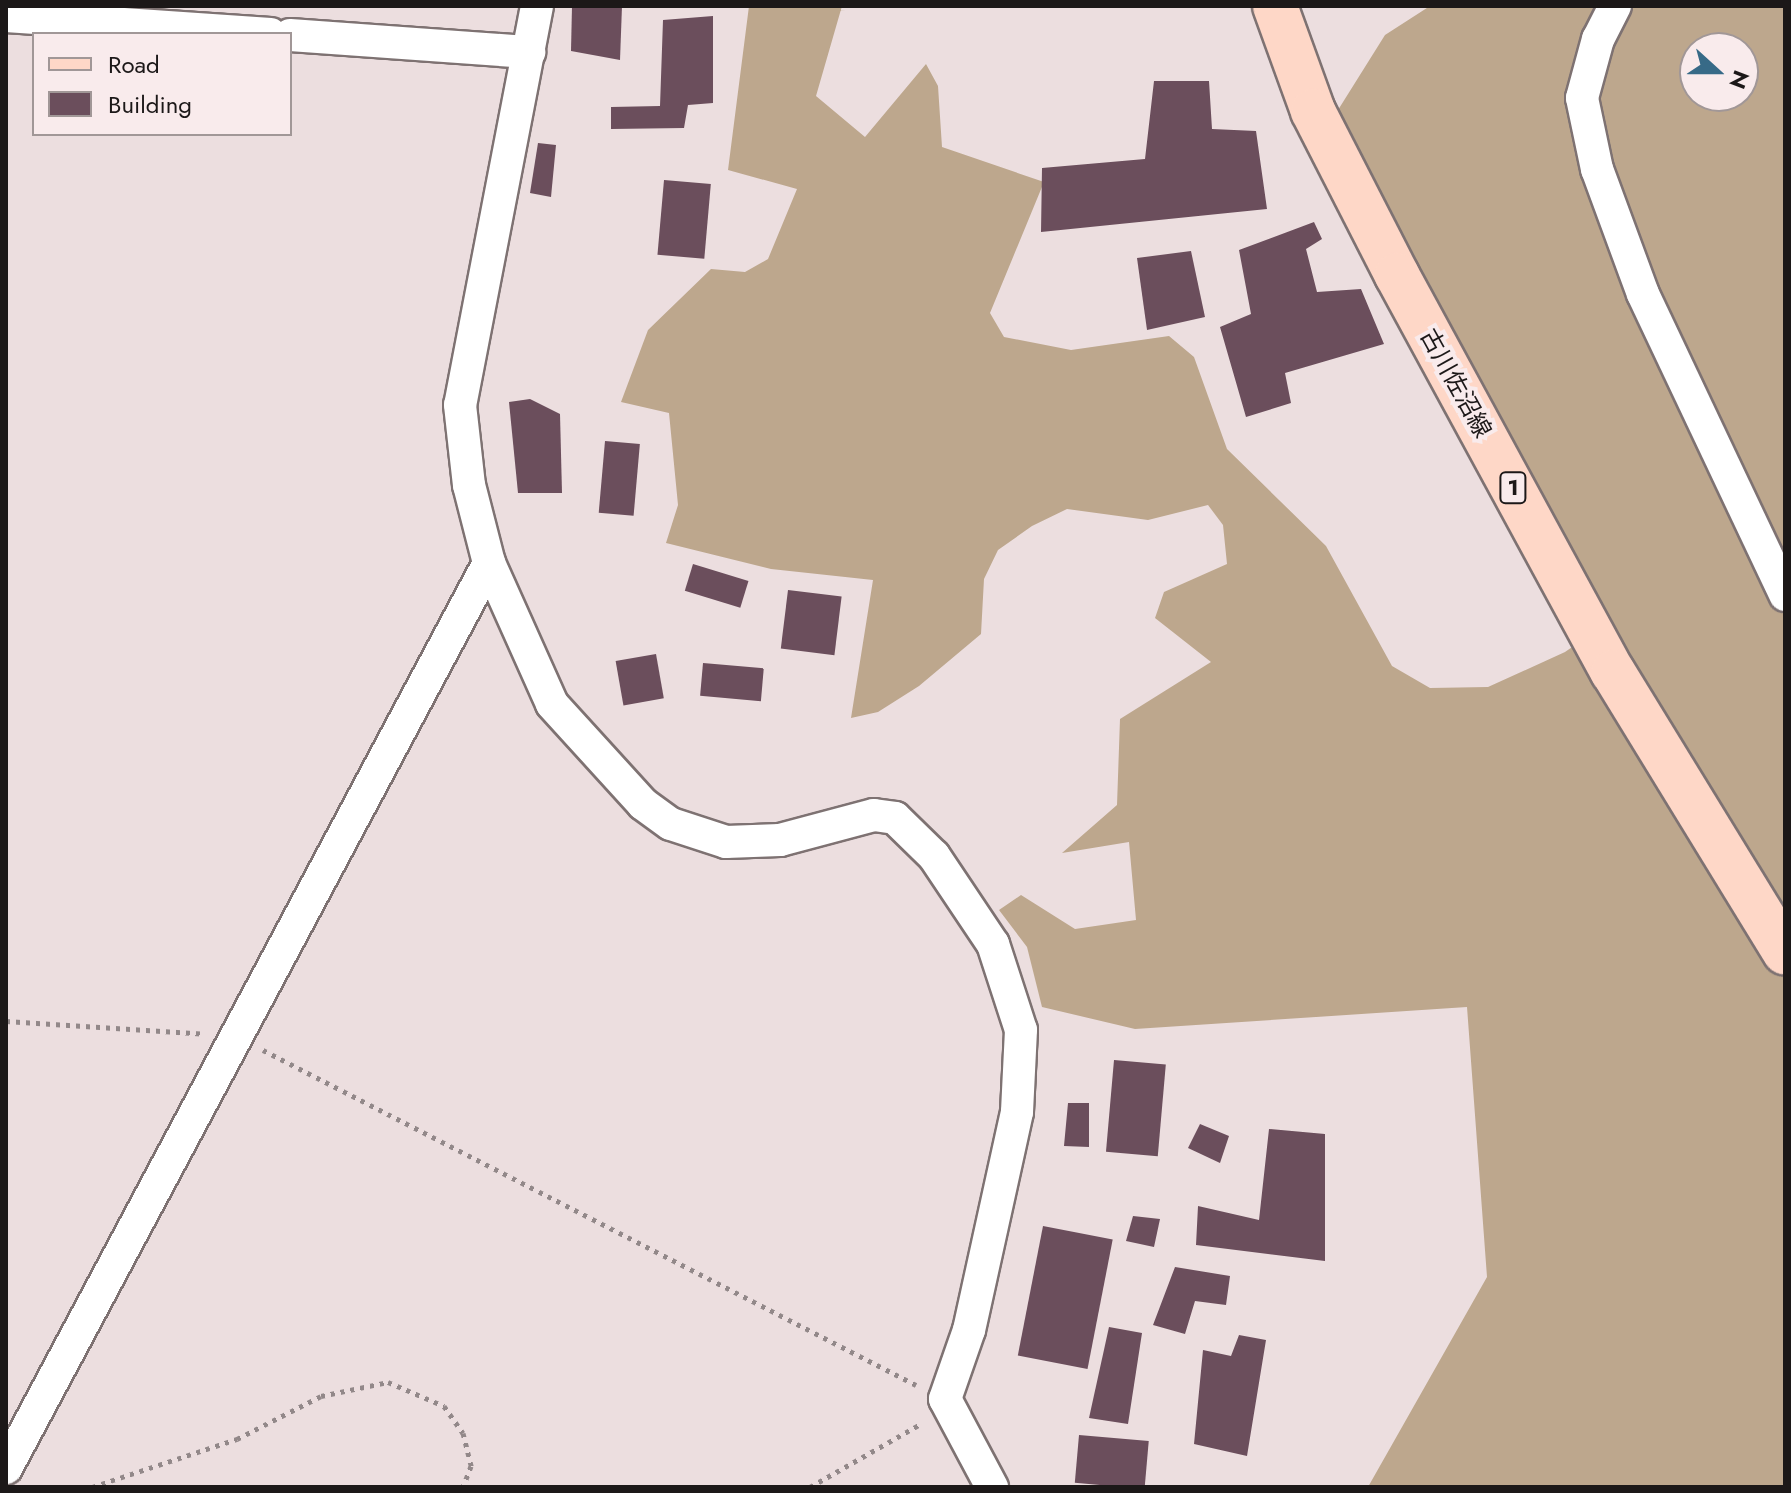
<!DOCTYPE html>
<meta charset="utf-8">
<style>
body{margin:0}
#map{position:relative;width:1791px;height:1493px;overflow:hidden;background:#ecdedf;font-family:Jost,"Noto Sans JP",sans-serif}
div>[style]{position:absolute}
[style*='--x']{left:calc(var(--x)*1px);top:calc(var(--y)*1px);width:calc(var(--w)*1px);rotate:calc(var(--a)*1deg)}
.forest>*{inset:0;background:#bda78d}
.building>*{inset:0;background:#6b4e5c;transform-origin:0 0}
.path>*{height:5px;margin-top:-2.5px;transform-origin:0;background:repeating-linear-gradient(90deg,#928889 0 4px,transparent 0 10px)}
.roads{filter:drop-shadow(2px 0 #7e7272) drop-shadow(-2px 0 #7e7272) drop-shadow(0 2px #7e7272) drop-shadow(0 -2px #7e7272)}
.street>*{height:32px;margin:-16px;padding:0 16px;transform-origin:16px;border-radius:16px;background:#fff}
.primary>*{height:44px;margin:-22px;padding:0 22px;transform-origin:22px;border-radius:22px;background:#fed7c7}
span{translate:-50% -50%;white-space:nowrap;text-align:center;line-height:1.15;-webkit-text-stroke:8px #f9ebec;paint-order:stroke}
.shield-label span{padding:2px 6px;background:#f9ebec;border:2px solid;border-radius:6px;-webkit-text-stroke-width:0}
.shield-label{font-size:22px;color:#1c1818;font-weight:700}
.street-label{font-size:24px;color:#1c1818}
.frame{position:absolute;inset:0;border:8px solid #1c1818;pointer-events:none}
.legend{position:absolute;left:32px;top:32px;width:260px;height:104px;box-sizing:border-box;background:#f9ebec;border:2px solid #a19797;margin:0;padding:10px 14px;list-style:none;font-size:24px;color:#1c1818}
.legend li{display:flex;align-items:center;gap:16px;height:40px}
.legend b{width:40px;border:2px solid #a19797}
.north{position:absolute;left:1679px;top:32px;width:80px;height:80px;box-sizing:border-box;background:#f9ebec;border:2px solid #a19797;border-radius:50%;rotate:111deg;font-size:22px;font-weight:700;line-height:32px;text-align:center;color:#1c1818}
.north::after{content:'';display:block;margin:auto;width:28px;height:36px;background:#376a87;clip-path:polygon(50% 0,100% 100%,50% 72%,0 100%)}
</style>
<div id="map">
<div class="forest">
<i style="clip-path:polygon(evenodd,749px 6px,842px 6px,816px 96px,865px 137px,926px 64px,938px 86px,942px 147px,1044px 182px,990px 313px,1004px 337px,1071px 350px,1169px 336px,1194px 357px,1227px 449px,1326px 546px,1392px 666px,1430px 688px,1488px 687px,1565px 652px,1611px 620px,1428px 291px,1338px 110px,1385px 35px,1430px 6px,1785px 6px,1785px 1487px,1368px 1487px,1487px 1277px,1467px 1007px,1135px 1029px,1042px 1007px,1027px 947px,999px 910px,1021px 895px,1075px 929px,1136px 920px,1129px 842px,1062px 853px,1117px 805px,1120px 719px,1211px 662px,1155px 618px,1164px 592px,1227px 564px,1223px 525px,1208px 505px,1148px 520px,1067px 509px,1032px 526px,998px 550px,984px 579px,981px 634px,919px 686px,878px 712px,851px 718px,873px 580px,771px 569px,666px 543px,678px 505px,669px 413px,621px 402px,648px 330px,711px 269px,745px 272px,768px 259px,797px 189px,728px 170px,749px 6px,1695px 48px,1743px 48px,1743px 96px,1695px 96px,1695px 48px)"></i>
</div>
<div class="building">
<i style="clip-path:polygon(572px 6px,622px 6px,620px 60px,571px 51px)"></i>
<i style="clip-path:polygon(713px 16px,713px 103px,688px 105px,684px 128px,611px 129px,611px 107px,660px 106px,663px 20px)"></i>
<i style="clip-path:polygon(1154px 81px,1209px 81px,1212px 129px,1256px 131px,1267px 209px,1041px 232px,1042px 168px,1145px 159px)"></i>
<i style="clip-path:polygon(538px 143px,556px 145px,551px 197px,530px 193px)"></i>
<i style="left:664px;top:180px;width:47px;height:75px;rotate:5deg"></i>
<i style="clip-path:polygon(1314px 222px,1322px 239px,1306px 249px,1317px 292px,1361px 289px,1384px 344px,1285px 373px,1291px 403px,1246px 417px,1220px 327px,1251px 314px,1239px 250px)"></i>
<i style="clip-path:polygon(1191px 251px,1205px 317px,1147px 330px,1137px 258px)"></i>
<i style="clip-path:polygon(530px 399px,560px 414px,562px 493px,518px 493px,509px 402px)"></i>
<i style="left:605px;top:441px;width:35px;height:72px;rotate:5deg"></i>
<i style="left:693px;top:564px;width:58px;height:28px;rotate:17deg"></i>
<i style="left:788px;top:590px;width:54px;height:59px;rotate:7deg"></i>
<i style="left:656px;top:654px;width:45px;height:41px;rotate:80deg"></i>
<i style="left:703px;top:663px;width:61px;height:33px;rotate:5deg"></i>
<i style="left:1114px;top:1060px;width:52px;height:92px;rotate:5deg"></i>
<i style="clip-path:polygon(1068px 1103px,1089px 1103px,1089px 1147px,1064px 1146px)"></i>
<i style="clip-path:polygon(1200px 1124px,1229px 1136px,1220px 1163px,1188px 1148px)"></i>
<i style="clip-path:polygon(1269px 1129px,1325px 1134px,1325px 1261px,1196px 1245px,1198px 1206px,1259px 1220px)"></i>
<i style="clip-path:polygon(1133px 1216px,1160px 1219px,1154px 1247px,1126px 1241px)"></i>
<i style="left:1043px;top:1226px;width:71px;height:132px;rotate:11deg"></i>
<i style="clip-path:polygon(1175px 1267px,1230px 1276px,1226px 1305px,1195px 1301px,1185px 1334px,1153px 1325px)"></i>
<i style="clip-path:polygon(1109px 1327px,1142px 1333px,1128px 1424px,1089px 1418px)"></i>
<i style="clip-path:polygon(1239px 1335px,1266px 1340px,1247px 1456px,1194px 1444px,1203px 1350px,1231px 1356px)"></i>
<i style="left:1079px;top:1435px;width:70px;height:48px;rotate:5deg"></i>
</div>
<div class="path">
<i style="--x:6;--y:1021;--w:199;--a:3.7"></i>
<i style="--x:263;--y:1050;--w:734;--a:27.16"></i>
<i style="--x:92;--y:1487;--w:153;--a:-18.3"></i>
<i style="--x:237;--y:1439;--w:94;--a:-27.1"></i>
<i style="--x:321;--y:1396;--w:68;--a:-11.8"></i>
<i style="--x:388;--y:1382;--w:61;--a:23.2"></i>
<i style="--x:444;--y:1406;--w:33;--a:55"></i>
<i style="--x:463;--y:1433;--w:34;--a:76"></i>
<i style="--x:471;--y:1466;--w:22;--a:111"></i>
<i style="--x:810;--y:1487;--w:129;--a:-29.7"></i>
</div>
<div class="roads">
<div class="street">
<i style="--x:537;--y:6;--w:406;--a:100.9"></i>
<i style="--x:460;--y:405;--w:81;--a:83.6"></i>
<i style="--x:469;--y:485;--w:81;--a:75.6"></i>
<i style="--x:489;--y:563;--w:154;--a:65.9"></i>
<i style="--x:552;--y:704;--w:135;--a:47.7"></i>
<i style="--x:643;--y:804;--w:34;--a:36"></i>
<i style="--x:671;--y:824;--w:58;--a:18.1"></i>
<i style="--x:726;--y:842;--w:54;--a:-2.1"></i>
<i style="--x:780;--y:840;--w:97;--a:-14.9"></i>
<i style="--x:874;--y:815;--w:21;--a:8"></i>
<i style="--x:895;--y:818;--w:54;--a:44.3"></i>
<i style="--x:934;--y:856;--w:106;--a:56.2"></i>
<i style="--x:993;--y:944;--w:90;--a:72"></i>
<i style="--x:1021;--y:1030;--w:82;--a:92.8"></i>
<i style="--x:1017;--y:1112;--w:223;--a:102.4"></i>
<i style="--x:969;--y:1330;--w:73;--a:109.2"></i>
<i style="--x:945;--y:1399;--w:100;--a:61.9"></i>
<i style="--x:1615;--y:6;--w:37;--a:117"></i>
<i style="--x:1598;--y:39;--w:61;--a:105.2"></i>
<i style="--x:1582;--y:98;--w:73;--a:78.1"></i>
<i style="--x:1597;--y:169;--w:133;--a:69.8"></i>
<i style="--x:1643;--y:294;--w:333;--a:64.7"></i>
<i style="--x:6;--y:16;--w:265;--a:3.9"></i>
<i style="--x:290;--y:35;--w:240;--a:4.1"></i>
<i style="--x:6;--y:1468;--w:1026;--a:-61.91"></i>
</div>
<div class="primary">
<i style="--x:1275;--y:6;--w:112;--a:70.1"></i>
<i style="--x:1313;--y:111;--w:184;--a:62.9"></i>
<i style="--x:1397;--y:275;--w:452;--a:61.5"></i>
<i style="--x:1613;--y:672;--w:329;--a:58.5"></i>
</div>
</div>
<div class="shield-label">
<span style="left:1513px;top:488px">1</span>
</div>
<div class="street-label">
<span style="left:1456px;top:383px;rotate:61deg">古川佐沼線</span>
</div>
<div class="frame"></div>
<ul class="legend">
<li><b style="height:10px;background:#fed7c7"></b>Road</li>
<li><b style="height:22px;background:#6b4e5c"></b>Building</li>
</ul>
<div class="north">N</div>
</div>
